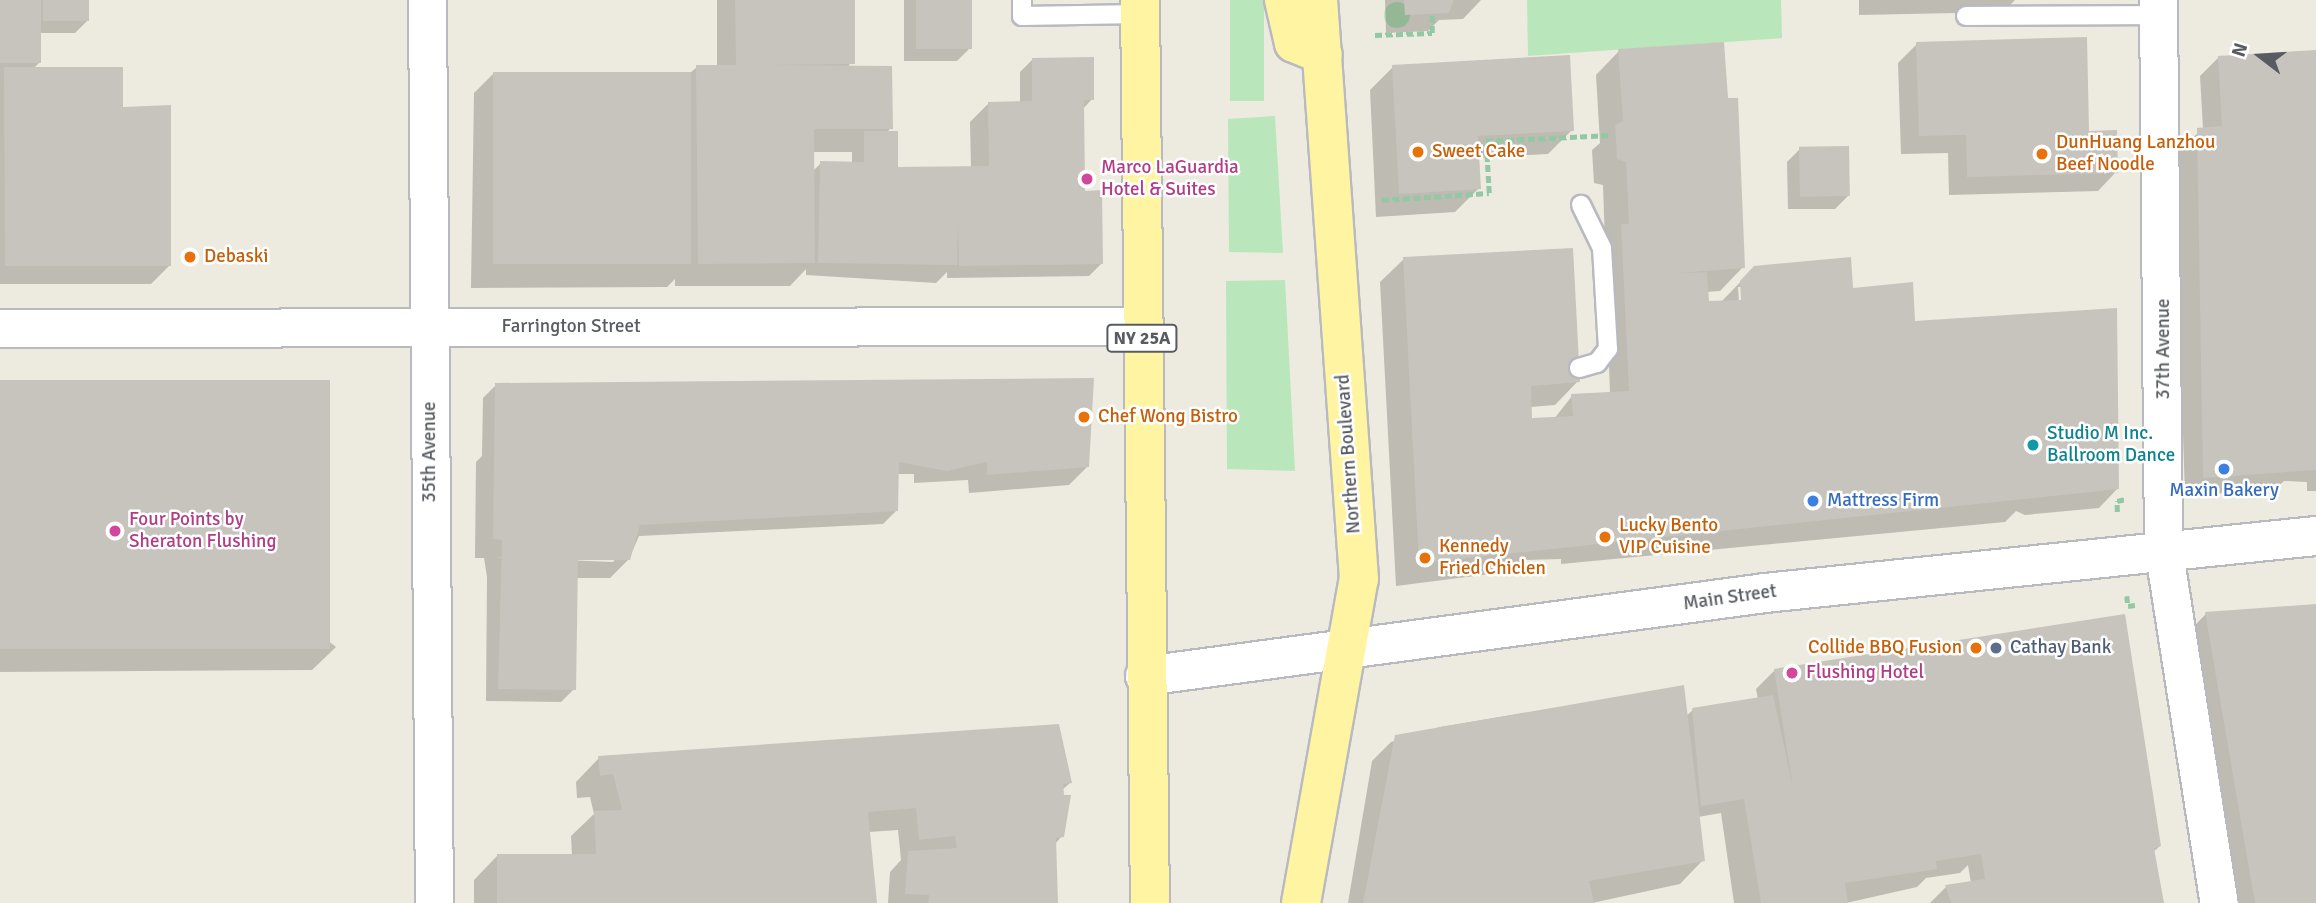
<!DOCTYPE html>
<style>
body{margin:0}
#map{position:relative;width:2316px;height:903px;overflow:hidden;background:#edeadf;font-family:Signika,sans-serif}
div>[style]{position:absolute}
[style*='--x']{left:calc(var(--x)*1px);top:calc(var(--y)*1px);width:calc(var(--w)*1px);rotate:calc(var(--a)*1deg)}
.green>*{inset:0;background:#bae6bc;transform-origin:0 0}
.round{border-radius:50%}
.shadow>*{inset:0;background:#0003}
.building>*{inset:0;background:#c7c4bd;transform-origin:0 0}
.path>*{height:4.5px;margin-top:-2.25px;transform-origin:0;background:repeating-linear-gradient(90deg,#92c8a4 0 7px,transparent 0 10.5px)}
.roads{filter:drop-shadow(2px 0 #b8bac0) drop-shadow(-2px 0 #b8bac0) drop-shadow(0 2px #b8bac0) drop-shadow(0 -2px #b8bac0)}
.lane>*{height:18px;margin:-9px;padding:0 9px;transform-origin:9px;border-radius:9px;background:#fff}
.street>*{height:37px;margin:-18.5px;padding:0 18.5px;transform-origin:18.5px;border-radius:18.5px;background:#fff}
.secondary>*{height:38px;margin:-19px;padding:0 19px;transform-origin:19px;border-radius:19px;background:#fff}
.primary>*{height:38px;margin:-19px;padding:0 19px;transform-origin:19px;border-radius:19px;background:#fff4a2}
.dots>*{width:19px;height:19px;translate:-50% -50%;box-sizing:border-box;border:4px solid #fff;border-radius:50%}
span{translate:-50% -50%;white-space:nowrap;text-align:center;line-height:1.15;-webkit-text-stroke:5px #fff;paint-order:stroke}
.shield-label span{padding:2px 5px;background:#fff;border:2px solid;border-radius:5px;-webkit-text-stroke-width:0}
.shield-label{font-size:18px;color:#585c62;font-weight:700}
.food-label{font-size:19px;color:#c56008}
.left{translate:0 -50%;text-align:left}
.right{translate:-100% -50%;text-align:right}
.hotel-label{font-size:19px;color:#b23c85}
.street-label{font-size:19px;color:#585c62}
.culture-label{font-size:19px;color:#0d838f}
.shop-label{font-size:19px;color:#366cbe}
.service-label{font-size:19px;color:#4e5e75}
.north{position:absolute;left:2225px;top:21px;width:70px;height:70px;-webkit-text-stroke:5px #fff;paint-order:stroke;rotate:287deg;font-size:19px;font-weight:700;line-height:28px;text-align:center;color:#585c62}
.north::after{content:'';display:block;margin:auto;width:24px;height:32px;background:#585c62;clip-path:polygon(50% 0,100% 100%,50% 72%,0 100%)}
</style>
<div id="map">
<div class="green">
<i style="left:1230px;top:0;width:34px;height:101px"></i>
<i style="clip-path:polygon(1527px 0,1781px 0,1782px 38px,1528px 56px)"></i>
<i class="round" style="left:1384px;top:2px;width:26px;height:26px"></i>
<i style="clip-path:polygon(1275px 116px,1283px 253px,1229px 252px,1228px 119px)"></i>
<i style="clip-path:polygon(1285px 280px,1295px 471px,1227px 469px,1226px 281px)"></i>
</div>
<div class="shadow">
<i style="clip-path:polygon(0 0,88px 0,88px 20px,75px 33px,40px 33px,40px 62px,33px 69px,121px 109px,170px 265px,151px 284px,0 284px)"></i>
<i style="clip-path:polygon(evenodd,717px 0,853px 0,849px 68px,891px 128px,886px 133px,896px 172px,971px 168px,970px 122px,989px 103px,1020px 103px,1020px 72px,1033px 59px,1092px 99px,1082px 110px,1083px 192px,1102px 263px,1089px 276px,947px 278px,947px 272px,936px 283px,806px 275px,806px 269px,790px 286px,675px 286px,675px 279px,667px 287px,471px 288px,474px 93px,493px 74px,690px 73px,697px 67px,717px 67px,717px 0,813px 152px,852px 152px,852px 164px,821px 163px,813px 171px,813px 152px)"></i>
<i style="clip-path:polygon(904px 0,971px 0,970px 48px,957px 61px,904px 61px)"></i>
<i style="clip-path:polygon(1385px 0,1481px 0,1463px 19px,1439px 20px,1428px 31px,1386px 33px)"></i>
<i style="clip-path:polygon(1859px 0,2015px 0,2003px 12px,1859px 15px)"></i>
<i style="clip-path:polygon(1917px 44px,2088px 133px,2116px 172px,2098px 191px,1949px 195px,1948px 153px,1901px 154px,1898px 63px)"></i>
<i style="clip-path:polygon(evenodd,1619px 51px,1743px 267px,1720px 291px,1707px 292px,1707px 303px,1721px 302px,1755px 267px,1851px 290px,1913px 323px,2117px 489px,2099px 508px,2025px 515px,2016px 511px,2005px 522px,1561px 564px,1561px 559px,1524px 560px,1514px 571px,1396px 586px,1380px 282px,1404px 259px,1578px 381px,1555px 405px,1530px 407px,1531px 420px,1554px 419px,1572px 396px,1610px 394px,1603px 185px,1594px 183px,1592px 150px,1600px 143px,1596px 75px,1619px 51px,1738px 287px,1742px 287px,1742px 302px,1739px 302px,1738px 287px)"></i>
<i style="clip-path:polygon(2316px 52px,2316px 491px,2307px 491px,2307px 482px,2284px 481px,2275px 489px,2185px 496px,2174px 153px,2203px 129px,2200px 76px,2219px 57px)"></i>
<i style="clip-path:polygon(1393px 67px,1572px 130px,1548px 154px,1477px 158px,1479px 188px,1455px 212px,1376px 217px,1370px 90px)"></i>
<i style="clip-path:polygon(1800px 149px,1848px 196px,1835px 209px,1788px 209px,1787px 162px)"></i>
<i style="clip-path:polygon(0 382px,336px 647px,312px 670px,0 672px)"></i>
<i style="clip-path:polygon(evenodd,496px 385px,1088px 466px,1069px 485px,969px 493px,968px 480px,914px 483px,914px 474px,897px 474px,896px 511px,883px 524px,639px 536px,629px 559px,610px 578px,576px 578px,574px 689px,561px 702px,486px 701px,487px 577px,484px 558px,475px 558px,476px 462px,482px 456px,483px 398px,496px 385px,493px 557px,616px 558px,613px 562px,493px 557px)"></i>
<i style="clip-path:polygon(2316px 606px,2316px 903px,2227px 903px,2182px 638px,2206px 614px)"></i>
<i style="clip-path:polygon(1775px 670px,2160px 846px,2153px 852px,2162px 903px,1930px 903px,1946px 887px,1971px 883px,1968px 865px,1960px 873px,1926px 878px,1917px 887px,1846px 903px,1734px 903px,1721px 813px,1698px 817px,1703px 860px,1680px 884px,1592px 903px,1348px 903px,1372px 761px,1391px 742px,1440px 727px,1683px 687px,1686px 716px,1693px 710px,1758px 699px,1756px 689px)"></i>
<i style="clip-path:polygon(599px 758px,1070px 783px,1062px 790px,1062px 836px,1055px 844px,1055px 903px,888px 903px,890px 872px,901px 860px,898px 830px,869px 832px,875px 903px,474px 903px,474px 880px,497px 856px,572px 856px,571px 836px,594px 814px,590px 797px,577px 798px,576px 782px)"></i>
</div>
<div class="building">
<i style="left:0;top:0;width:41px;height:63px"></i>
<i style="left:43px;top:0;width:46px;height:21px"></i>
<i style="clip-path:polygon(735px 0,855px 0,855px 64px,771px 65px,892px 66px,893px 129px,814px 129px,815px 263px,698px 264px,696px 65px,736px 65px)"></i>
<i style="left:916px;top:0;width:56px;height:49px"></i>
<i style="clip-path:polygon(1404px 0,1453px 0,1453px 2px,1449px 13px,1405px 15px)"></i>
<i style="clip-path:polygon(2087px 37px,2089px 131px,2117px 130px,2118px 173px,1967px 177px,1966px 135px,1919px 136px,1916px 42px)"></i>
<i style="clip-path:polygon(1724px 42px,1728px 98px,1738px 98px,1745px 268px,1679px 273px,1707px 272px,1709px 301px,1741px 300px,1740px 281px,1754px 266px,1851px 257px,1853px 288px,1913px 282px,1915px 321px,2117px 308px,2119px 489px,1419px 563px,1403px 257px,1573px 248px,1580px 382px,1531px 386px,1532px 418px,1573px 416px,1571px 394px,1629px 391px,1621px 224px,1629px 224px,1626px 162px,1617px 159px,1615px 125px,1623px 121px,1618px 49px)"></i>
<i style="clip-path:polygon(2316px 50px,2316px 470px,2203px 478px,2197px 128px,2222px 126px,2218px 56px)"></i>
<i style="clip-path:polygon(1570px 55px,1574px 131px,1478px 136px,1481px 189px,1399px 194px,1392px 65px)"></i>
<i style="clip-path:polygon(1094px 57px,1094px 100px,1084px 100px,1085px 191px,1102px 190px,1103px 264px,959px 266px,958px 223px,957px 265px,818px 263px,820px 161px,864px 162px,864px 131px,898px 131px,898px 167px,989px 166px,988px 102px,1032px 101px,1032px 58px)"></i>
<i style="clip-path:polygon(4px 67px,123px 67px,123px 107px,171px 105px,171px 266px,5px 266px)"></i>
<i style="left:691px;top:72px;width:192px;height:198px;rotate:90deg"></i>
<i style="left:1849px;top:146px;width:50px;height:50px;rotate:89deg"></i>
<i style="clip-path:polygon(1094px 378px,1089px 467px,987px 475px,987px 462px,947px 471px,899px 462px,898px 511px,640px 525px,630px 560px,578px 560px,576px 690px,498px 689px,502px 540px,493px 539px,495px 383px)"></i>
<i style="left:0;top:380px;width:330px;height:269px"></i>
<i style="clip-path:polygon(2316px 604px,2316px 903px,2255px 903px,2205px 612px)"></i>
<i style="clip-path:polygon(2125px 614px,2161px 846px,2154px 848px,2164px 903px,1951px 903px,1945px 885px,1985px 879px,1981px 854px,1936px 861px,1937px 869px,1845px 883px,1848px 903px,1761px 903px,1744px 799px,1701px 806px,1692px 708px,1773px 695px,1793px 788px,1774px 669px)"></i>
<i style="clip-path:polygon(1684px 685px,1705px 861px,1589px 881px,1594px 903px,1363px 903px,1395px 735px)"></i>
<i style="clip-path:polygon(1059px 724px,1072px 783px,1063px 784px,1064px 795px,1071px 795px,1064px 837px,1056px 838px,1058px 903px,928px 903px,929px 895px,905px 894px,908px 851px,957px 848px,955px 836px,919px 840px,916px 808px,868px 812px,877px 903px,497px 903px,497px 854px,596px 854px,594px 811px,622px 810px,613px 774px,600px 776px,598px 756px)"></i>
</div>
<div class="path">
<i style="--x:1375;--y:35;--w:57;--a:-2"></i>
<i style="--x:1432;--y:33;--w:19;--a:-90"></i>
<i style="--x:1382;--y:200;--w:107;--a:-3.7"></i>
<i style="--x:1489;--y:193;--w:52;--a:-93.3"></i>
<i style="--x:1486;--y:141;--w:125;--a:-2.7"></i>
<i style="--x:2117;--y:512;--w:11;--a:-90"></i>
<i style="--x:2117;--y:501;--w:9;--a:-13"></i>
<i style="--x:2127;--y:596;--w:10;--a:84"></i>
<i style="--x:2128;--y:606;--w:7;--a:-8"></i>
</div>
<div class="roads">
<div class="lane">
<i style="--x:1022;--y:0;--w:16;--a:90"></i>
<i style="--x:1022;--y:16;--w:118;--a:-1"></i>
<i style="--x:1966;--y:16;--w:193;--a:-0.3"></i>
<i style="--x:1579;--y:368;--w:19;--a:-16"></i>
<i style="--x:1597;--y:363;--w:18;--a:-52"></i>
<i style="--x:1608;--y:349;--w:101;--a:-93.4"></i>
<i style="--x:1602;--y:248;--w:48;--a:-116"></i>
</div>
<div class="street">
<i style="--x:427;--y:0;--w:903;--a:89.56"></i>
<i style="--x:2158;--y:0;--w:547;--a:89.48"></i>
<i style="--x:2163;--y:547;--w:360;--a:81.1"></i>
<i style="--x:0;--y:328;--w:1142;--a:-0.1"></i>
</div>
<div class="secondary">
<i style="--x:1145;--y:676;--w:626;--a:-7.62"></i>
<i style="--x:1765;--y:593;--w:554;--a:-5.91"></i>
</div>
<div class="primary">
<i style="--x:1140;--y:0;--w:903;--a:89.37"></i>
<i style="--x:1284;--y:0;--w:44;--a:76.9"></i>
<i style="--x:1294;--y:43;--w:31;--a:22"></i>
<i style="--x:1301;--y:903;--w:329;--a:-79.9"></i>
<i style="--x:1359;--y:579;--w:580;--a:-94.05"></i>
</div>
</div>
<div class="dots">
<i style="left:1418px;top:152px;background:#e8710a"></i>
<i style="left:2042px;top:154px;background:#e8710a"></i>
<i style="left:1087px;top:179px;background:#d1479c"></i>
<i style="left:190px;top:257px;background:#e8710a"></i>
<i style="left:1084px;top:417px;background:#e8710a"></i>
<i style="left:2033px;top:445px;background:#0f9aa8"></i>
<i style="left:2224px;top:469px;background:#3f7fe0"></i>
<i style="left:1813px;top:501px;background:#3f7fe0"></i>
<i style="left:115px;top:531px;background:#d1479c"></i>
<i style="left:1605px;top:537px;background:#e8710a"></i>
<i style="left:1425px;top:558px;background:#e8710a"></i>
<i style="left:1976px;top:648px;background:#e8710a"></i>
<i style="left:1996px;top:648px;background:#5c6f8a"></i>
<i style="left:1792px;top:673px;background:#d1479c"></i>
</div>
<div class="shield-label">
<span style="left:1142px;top:338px">NY 25A</span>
</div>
<div class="food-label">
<span class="left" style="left:2056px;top:154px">DunHuang Lanzhou<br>Beef Noodle</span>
<span class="left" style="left:1432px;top:152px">Sweet Cake</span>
<span class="left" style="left:204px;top:257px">Debaski</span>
<span class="left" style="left:1098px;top:417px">Chef Wong Bistro</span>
<span class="left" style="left:1619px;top:537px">Lucky Bento<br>VIP Cuisine</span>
<span class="left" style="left:1439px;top:558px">Kennedy<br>Fried Chiclen</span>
<span class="right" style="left:1962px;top:648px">Collide BBQ Fusion</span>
</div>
<div class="hotel-label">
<span class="left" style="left:1101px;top:179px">Marco LaGuardia<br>Hotel &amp; Suites</span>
<span class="left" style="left:129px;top:531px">Four Points by<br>Sheraton Flushing</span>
<span class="left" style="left:1806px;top:673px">Flushing Hotel</span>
</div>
<div class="street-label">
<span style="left:571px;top:327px">Farrington Street</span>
<span style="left:2164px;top:349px;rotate:-90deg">37th Avenue</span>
<span style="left:430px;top:452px;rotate:-90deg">35th Avenue</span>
<span style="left:1349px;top:454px;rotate:-94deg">Northern Boulevard</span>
<span style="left:1730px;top:598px;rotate:-8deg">Main Street</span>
</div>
<div class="culture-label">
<span class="left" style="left:2047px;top:445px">Studio M Inc.<br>Ballroom Dance</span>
</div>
<div class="shop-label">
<span style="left:2224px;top:491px">Maxin Bakery</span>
<span class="left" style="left:1827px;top:501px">Mattress Firm</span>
</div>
<div class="service-label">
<span class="left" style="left:2010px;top:648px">Cathay Bank</span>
</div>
<div class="north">N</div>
</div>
